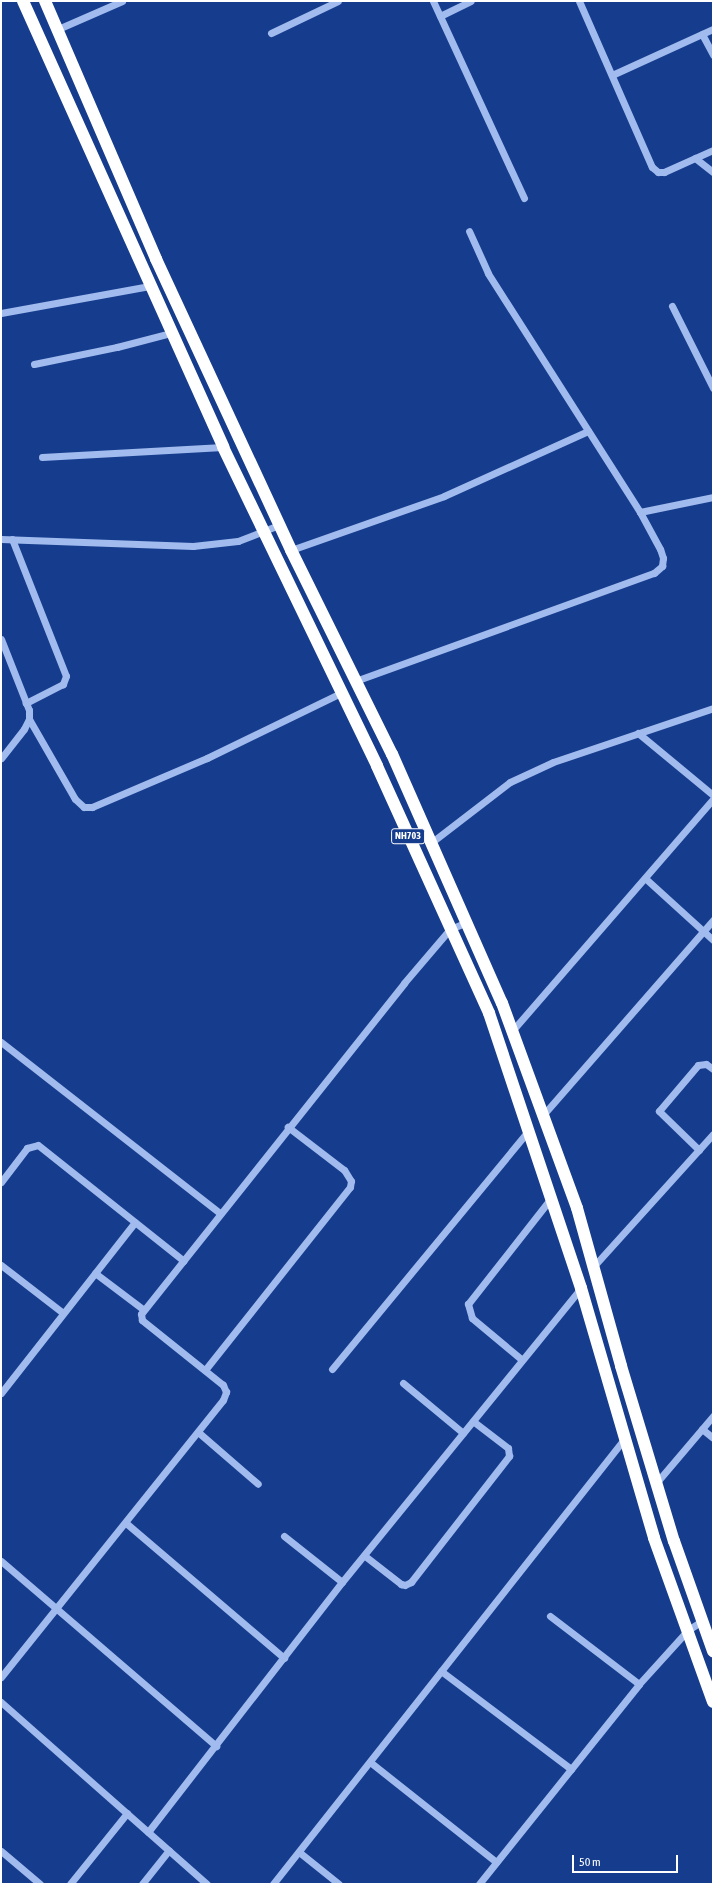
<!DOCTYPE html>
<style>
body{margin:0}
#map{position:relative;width:714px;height:1885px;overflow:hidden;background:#163d8d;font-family:"Asap Condensed",sans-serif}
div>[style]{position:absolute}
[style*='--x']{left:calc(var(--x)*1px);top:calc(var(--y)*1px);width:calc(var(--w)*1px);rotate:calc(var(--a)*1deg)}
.minor>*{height:7px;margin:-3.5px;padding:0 3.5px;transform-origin:3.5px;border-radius:3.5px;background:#a1bbef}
.highway>*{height:12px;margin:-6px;padding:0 6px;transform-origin:6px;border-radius:6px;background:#fff}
span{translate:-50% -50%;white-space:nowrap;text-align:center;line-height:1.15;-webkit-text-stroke:3.5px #163d8d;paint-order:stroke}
.shield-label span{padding:1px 3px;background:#163d8d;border:1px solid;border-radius:3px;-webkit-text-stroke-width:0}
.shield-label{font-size:10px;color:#fff;font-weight:700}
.frame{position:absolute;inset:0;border:2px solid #fff;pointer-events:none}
.scale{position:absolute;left:572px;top:1855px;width:106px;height:18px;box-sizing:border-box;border:2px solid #fff;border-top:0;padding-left:5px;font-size:12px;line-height:14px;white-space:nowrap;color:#fff;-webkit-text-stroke:3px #163d8d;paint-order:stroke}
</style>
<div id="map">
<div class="minor">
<i style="--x:433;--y:1;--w:217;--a:65.2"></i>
<i style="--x:579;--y:1;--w:181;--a:66.3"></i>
<i style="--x:652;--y:167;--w:8;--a:40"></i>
<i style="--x:658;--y:172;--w:6;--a:0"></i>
<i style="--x:664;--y:172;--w:54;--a:-24.2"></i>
<i style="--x:440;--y:16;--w:34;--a:-26"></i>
<i style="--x:58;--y:29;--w:70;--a:-23.6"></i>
<i style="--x:271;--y:33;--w:74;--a:-25.5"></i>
<i style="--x:702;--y:34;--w:24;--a:62"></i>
<i style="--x:612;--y:75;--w:111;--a:-24.5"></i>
<i style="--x:695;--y:158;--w:23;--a:38"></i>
<i style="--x:672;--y:306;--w:92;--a:63.4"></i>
<i style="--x:1;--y:313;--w:151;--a:-10.3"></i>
<i style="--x:34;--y:364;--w:85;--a:-11.6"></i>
<i style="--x:117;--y:347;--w:56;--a:-14.5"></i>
<i style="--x:42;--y:457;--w:181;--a:-3.2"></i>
<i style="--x:640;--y:512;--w:75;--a:-11.6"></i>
<i style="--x:1;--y:539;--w:192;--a:2.1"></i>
<i style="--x:193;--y:546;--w:45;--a:-6.3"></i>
<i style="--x:238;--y:541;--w:44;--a:-21.3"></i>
<i style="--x:12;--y:539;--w:147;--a:68.5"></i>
<i style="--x:66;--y:676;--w:9;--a:111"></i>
<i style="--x:63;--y:684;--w:42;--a:152.8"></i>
<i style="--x:291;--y:550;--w:162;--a:-19.4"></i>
<i style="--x:444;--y:496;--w:158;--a:-24.3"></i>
<i style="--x:1;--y:639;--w:76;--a:68.5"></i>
<i style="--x:29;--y:710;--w:9;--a:90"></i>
<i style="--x:29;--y:719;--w:11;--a:117"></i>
<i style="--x:24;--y:729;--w:37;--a:128"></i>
<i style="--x:358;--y:680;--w:315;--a:-19.9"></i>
<i style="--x:654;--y:573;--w:11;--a:-41"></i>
<i style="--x:662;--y:566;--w:8;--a:-83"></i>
<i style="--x:663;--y:558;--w:9;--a:-108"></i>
<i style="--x:660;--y:549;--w:42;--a:-118.4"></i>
<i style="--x:640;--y:512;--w:283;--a:-122.5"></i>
<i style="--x:488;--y:273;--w:46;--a:-114.3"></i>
<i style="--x:29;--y:719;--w:92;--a:60.1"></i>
<i style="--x:75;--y:799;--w:12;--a:42"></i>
<i style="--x:84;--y:807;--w:8;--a:0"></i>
<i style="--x:92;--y:807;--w:125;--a:-23.1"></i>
<i style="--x:207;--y:758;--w:149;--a:-25.9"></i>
<i style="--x:638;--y:733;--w:97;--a:39.6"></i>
<i style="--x:432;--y:842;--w:98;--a:-37.6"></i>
<i style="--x:510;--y:782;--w:47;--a:-24.9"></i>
<i style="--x:553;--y:762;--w:169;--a:-18.6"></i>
<i style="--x:646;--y:879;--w:91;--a:42.3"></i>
<i style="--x:512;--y:1031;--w:307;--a:-49.1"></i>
<i style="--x:1;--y:1042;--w:278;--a:38"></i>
<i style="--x:543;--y:1115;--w:259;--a:-48.9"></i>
<i style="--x:699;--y:1150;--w:56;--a:-135.7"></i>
<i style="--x:659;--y:1111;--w:60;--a:-49.7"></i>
<i style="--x:698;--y:1065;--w:8;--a:-7"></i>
<i style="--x:706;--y:1064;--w:9;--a:36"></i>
<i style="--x:1;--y:1182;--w:43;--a:-52.6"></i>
<i style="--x:27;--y:1148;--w:11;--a:-15"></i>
<i style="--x:38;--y:1145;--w:186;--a:38.5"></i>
<i style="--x:1;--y:1265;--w:78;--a:37.7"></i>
<i style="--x:593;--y:1267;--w:179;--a:-47.9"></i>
<i style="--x:95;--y:1273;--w:61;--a:37.1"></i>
<i style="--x:521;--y:1359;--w:64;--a:-140.1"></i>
<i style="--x:472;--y:1318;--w:15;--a:-106"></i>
<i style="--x:468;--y:1304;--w:135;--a:-51.9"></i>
<i style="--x:332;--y:1369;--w:310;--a:-50.5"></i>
<i style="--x:205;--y:1370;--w:233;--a:-51.6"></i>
<i style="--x:350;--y:1187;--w:6;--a:-81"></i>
<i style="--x:351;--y:1181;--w:13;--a:-122"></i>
<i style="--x:344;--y:1170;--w:71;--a:-142.5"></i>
<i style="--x:403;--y:1383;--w:78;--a:39.8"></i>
<i style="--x:1;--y:1393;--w:217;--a:-51.9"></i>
<i style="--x:702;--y:1429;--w:14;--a:39"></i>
<i style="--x:198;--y:1432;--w:79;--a:40.9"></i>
<i style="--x:657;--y:1482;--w:87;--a:-49.7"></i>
<i style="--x:126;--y:1523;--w:208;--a:40.5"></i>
<i style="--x:284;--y:1536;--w:74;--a:38.4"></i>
<i style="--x:365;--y:1556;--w:46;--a:37.9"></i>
<i style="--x:401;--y:1584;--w:4;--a:14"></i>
<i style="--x:405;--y:1585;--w:7;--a:-27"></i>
<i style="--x:411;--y:1582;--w:160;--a:-52.1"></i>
<i style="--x:509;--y:1456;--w:8;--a:-97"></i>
<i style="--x:508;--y:1448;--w:44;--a:-142.4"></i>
<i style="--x:1;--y:1561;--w:284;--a:40.7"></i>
<i style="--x:550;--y:1616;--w:112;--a:37.4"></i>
<i style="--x:441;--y:1671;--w:163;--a:37"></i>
<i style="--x:1;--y:1677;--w:355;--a:-51.3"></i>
<i style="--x:223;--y:1400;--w:9;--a:-69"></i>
<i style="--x:226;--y:1392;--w:8;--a:-113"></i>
<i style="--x:223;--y:1385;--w:104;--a:-141.3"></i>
<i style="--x:142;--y:1320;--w:6;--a:-99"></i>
<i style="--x:141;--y:1314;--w:423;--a:-51.5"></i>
<i style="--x:404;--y:983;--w:71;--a:-49.6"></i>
<i style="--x:450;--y:929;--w:18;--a:-22"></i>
<i style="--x:1;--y:1702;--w:275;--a:41.5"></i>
<i style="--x:370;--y:1762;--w:161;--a:38.4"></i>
<i style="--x:148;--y:1832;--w:316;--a:-52.2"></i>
<i style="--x:342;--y:1582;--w:379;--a:-50.9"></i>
<i style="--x:1;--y:1851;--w:51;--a:40.2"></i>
<i style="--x:299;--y:1852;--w:51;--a:38.7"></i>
<i style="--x:70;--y:1884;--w:91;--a:-51.2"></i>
<i style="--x:142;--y:1884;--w:43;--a:-51.5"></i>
<i style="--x:273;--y:1884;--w:568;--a:-51.72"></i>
<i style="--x:479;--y:1884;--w:256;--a:-51.3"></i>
<i style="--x:639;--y:1684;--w:73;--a:-47.8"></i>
<i style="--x:688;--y:1630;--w:17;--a:-33"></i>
</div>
<div class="highway">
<i style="--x:23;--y:1;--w:489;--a:65.8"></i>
<i style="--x:223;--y:447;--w:354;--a:64.2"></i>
<i style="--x:377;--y:766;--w:271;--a:65.6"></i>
<i style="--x:489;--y:1013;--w:290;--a:71.5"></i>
<i style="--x:581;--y:1288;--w:260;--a:73.7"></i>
<i style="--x:654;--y:1538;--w:174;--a:70.2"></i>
<i style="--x:45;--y:1;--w:281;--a:66.7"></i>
<i style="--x:156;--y:259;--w:321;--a:65.1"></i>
<i style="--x:291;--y:550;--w:228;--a:63.7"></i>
<i style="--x:392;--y:754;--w:272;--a:66.2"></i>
<i style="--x:502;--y:1003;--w:218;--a:69.9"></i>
<i style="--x:577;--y:1208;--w:164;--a:74.4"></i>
<i style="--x:621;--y:1366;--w:183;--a:73.2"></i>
<i style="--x:674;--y:1541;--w:117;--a:70.5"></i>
</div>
<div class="shield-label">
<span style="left:408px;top:836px">NH703</span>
</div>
<div class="frame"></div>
<div class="scale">50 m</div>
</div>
